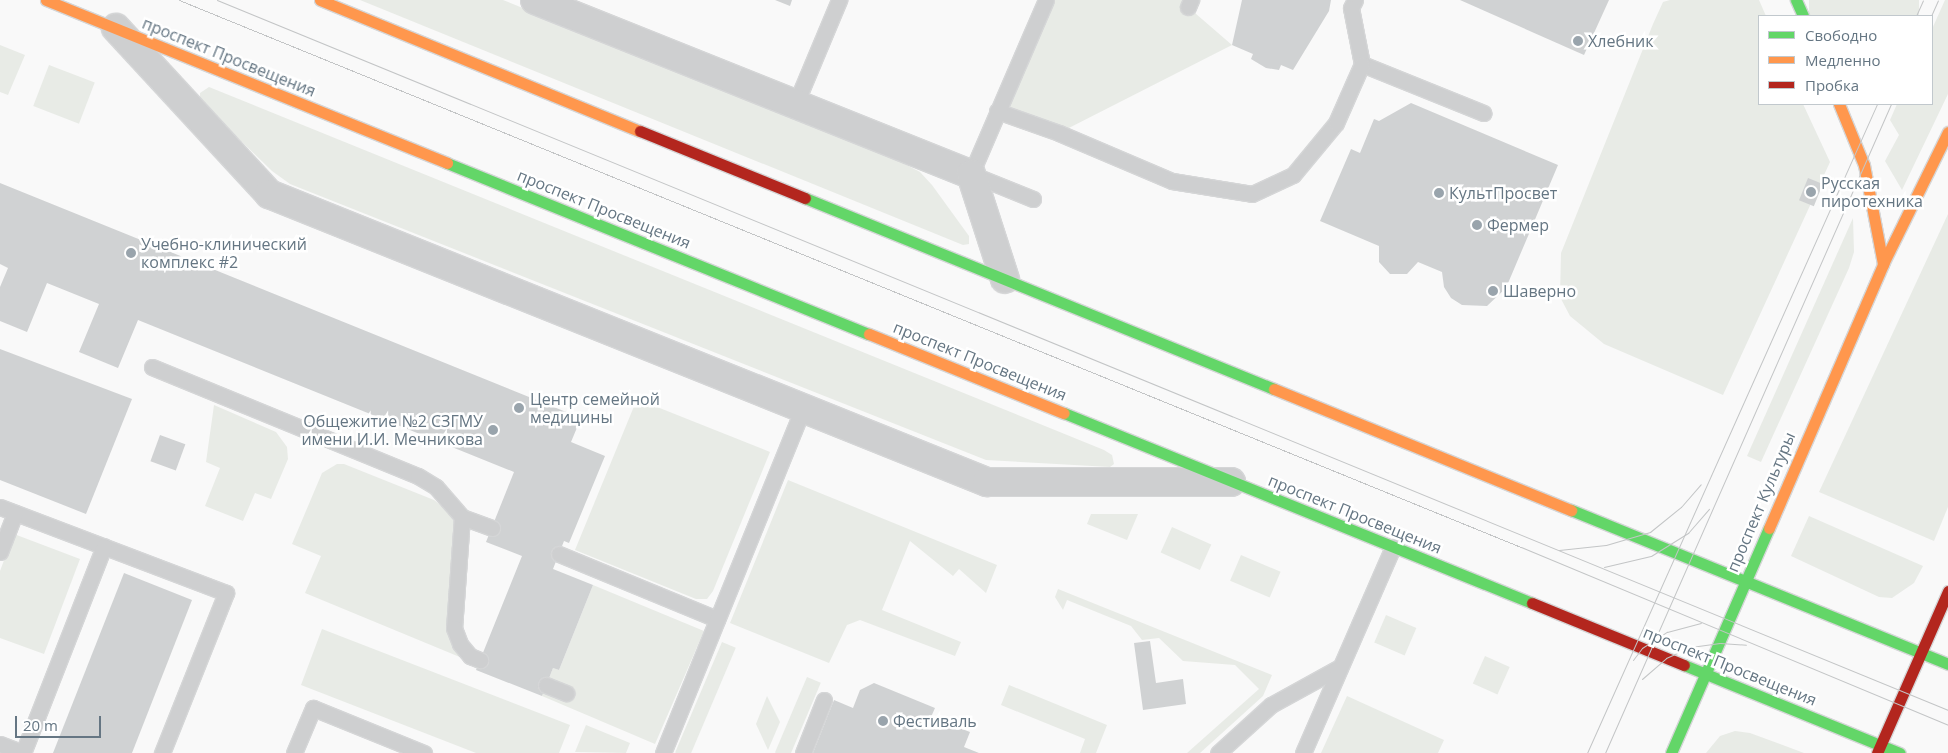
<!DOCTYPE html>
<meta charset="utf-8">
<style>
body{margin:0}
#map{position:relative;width:1948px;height:753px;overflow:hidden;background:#f9f9f9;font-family:"Open Sans",sans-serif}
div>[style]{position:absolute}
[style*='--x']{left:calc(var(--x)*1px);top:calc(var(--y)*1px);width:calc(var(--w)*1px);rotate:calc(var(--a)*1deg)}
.green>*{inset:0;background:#e8ebe6;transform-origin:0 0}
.building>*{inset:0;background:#d0d2d3;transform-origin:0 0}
.roads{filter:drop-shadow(1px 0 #d5d6d7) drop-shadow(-1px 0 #d5d6d7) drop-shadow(0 1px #d5d6d7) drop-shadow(0 -1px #d5d6d7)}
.lane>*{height:15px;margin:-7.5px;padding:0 7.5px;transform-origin:7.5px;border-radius:7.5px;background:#cecfd0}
.street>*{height:28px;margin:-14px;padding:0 14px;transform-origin:14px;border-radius:14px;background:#cecfd0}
.fast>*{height:11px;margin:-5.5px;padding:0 5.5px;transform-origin:5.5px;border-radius:5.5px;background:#63d668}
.slow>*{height:11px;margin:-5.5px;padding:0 5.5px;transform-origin:5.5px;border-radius:5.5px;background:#ff974d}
.jam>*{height:11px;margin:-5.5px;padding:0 5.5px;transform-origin:5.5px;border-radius:5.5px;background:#b3261e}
.tram>*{height:1px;margin:-0.5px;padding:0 0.5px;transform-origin:0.5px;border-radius:0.5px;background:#c3c5c6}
.dots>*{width:14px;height:14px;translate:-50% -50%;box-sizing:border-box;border:2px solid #fff;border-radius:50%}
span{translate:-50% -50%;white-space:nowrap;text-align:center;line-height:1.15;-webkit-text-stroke:5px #fff;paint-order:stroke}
.poi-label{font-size:16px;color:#657683}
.left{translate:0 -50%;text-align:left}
.right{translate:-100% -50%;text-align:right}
.street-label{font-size:16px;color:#657683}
.legend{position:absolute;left:1758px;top:15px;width:175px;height:90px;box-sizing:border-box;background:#fff;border:1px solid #c1c8cd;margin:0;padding:6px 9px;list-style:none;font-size:15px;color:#657683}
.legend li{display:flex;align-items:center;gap:10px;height:25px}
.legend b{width:25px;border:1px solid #c1c8cd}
.scale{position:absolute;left:15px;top:716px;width:86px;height:22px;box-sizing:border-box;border:2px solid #657683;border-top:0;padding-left:6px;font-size:15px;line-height:18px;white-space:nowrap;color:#657683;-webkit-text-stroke:4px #fff;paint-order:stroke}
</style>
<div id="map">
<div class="green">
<i style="clip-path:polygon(360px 0,503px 0,903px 163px,920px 172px,932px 185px,969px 236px,969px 244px,963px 245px)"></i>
<i style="clip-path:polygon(1046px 0,1191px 0,1188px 7px,1232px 45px,1059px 133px,997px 111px)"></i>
<i style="clip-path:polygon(1670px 0,1759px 0,1766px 16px,1759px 16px,1759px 104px,1803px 104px,1830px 162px,1723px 395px,1604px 344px,1570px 316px,1560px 297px,1561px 253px,1653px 24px,1663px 2px)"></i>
<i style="left:1809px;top:0;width:110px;height:18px"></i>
<i style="clip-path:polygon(1945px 0,1948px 0,1948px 94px,1902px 190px,1885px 161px,1899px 135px,1890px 120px,1897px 104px,1932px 104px,1932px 29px)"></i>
<i style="clip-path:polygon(0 45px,25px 55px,8px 95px,0 92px)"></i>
<i style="left:49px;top:65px;width:49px;height:44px;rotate:21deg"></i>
<i style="clip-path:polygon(209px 87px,1104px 450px,1112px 455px,1114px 464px,1110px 467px,986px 460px,290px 184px,272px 171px,200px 101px,200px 93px)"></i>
<i style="clip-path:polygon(1948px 214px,1948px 507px,1934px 541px,1819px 492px)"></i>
<i style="clip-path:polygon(1853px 218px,1854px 252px,1849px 268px,1761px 462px,1747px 456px)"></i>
<i style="clip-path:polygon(637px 399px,770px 452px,713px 591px,707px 599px,696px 599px,575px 550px)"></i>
<i style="clip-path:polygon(214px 405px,276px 432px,287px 447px,288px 459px,271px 499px,255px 493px,243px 521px,205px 506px,220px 468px,206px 462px)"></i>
<i style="clip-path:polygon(337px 464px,344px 464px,434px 500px,447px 510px,454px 521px,447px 625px,467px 660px,305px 593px,321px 556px,292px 544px,322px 473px)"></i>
<i style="clip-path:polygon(788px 480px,997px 565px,986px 593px,959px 569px,953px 576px,910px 541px,882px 610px,961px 642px,955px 656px,860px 620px,847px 625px,829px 663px,730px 623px)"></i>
<i style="clip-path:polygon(1091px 514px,1138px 514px,1127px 540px,1087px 524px)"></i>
<i style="clip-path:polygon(1809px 516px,1923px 566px,1914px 583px,1892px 598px,1879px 597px,1791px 556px)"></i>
<i style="left:1172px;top:527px;width:43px;height:28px;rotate:24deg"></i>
<i style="clip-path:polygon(14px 534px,80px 559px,44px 654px,0 638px,0 571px)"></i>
<i style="left:1241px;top:555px;width:43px;height:28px;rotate:23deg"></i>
<i style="clip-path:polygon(593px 585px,704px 631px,655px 744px,542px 696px,553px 668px,559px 670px)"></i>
<i style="clip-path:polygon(1058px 589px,1272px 675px,1263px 696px,1200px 753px,1187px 753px,1259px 689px,1235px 665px,1183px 661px,1159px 638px,1142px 640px,1131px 626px,1067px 600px,1063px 610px,1055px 597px)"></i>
<i style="left:1386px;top:615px;width:33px;height:30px;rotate:23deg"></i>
<i style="clip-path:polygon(322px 629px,570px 725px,559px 753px,476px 753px,301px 685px)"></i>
<i style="left:722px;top:642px;width:15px;height:120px;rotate:23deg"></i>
<i style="left:1485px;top:656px;width:27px;height:30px;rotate:24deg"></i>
<i style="left:807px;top:677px;width:15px;height:82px;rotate:23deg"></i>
<i style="clip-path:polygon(1009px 685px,1107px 725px,1096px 753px,1080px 753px,1085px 739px,1001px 705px)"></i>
<i style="clip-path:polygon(767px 696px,780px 722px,768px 750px,756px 724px)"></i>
<i style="clip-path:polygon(1347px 696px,1444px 740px,1438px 753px,1321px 753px)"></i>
<i style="clip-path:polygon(586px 725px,630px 743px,626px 753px,575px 752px)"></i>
<i style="clip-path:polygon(1735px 731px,1750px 733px,1804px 753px,1706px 753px,1720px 736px)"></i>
</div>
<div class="building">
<i style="clip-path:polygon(775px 0,792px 0,790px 6px)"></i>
<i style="clip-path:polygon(1242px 0,1331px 0,1329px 11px,1293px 70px,1281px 65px,1279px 70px,1266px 68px,1251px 59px,1253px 54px,1232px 45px)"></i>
<i style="clip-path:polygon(1460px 0,1609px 0,1584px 55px)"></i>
<i style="clip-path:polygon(1411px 103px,1558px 165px,1506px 288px,1487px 306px,1462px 305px,1451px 298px,1444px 287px,1442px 272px,1418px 262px,1407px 274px,1390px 274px,1379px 262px,1379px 246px,1320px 221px,1351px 149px,1360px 153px,1374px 119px,1379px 121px)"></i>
<i style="left:1808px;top:178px;width:16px;height:24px;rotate:22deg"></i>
<i style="clip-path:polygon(0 183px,581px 418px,571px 442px,605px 456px,569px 543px,564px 541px,553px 569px,593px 585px,559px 670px,553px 668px,542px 696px,476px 670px,522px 556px,486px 542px,514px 472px,138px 320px,118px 368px,79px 352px,99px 304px,47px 283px,27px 332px,0 321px,0 287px,8px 268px,0 264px)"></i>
<i style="clip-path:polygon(0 349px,132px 399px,86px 514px,0 480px)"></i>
<i style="left:160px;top:435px;width:27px;height:28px;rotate:20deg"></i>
<i style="clip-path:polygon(124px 573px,192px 600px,132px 753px,53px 753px)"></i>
<i style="clip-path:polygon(1150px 641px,1156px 683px,1183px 679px,1186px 704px,1143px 710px,1134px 643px)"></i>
<i style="clip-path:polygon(874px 683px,935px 708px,931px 717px,970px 732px,964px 747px,979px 753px,813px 753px,834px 700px,853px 708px,860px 690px)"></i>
</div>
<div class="roads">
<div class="lane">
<i style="--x:1355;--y:0;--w:9;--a:117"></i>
<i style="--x:1351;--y:8;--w:57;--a:78.9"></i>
<i style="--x:1362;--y:64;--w:131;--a:22"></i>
<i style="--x:1188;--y:7;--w:8;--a:-67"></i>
<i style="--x:796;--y:103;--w:112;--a:-67.3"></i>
<i style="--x:997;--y:111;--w:66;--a:19.5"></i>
<i style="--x:1059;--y:133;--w:123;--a:23"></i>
<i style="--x:1172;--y:181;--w:81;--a:9.2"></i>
<i style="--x:1252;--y:194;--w:45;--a:-24.9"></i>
<i style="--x:1293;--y:175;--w:67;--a:-50.4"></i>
<i style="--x:1336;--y:123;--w:64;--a:-66.2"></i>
<i style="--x:1033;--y:199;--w:67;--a:-158"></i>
<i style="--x:971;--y:174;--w:189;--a:-66.7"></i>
<i style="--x:152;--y:367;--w:287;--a:22.3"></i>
<i style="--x:418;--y:476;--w:21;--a:31"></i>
<i style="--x:436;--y:487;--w:40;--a:49"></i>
<i style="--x:462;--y:517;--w:32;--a:20"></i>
<i style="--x:0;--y:507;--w:242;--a:20.8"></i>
<i style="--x:226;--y:593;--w:172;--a:111.8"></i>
<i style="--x:462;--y:517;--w:111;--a:94.1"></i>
<i style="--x:454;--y:628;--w:17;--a:69"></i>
<i style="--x:460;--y:644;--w:16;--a:50"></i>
<i style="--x:470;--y:656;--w:11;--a:22"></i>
<i style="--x:0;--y:552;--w:42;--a:-69"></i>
<i style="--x:559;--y:554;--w:171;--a:22.4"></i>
<i style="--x:546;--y:685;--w:22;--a:22"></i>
<i style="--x:0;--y:744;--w:25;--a:21"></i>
<i style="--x:23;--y:753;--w:222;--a:-68.6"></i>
<i style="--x:294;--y:753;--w:49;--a:-67.1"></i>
<i style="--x:313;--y:708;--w:120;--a:22.1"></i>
<i style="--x:663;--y:753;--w:372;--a:-67.9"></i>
<i style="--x:803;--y:753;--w:57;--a:-68.4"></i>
<i style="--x:1218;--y:753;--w:72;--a:-42.2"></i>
<i style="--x:1271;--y:705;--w:79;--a:-28.8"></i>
<i style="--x:1303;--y:753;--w:225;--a:-66.4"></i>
</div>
<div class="street">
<i style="--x:535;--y:0;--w:469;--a:21.8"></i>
<i style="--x:971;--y:174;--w:110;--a:72.1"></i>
<i style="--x:116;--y:28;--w:226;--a:47.3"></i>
<i style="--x:269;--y:194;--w:774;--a:21.86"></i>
<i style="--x:987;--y:482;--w:244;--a:0"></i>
</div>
<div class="fast">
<i style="--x:1796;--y:0;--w:17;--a:66"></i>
<i style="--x:447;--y:163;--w:455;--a:22.1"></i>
<i style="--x:805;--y:198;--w:506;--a:22.16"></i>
<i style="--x:1064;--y:413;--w:505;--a:22.1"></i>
<i style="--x:1571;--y:510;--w:407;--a:22.2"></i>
<i style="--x:1684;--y:665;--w:233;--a:22.2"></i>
<i style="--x:1671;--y:753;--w:245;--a:-66.5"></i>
</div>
<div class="slow">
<i style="--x:46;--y:0;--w:433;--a:22.1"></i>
<i style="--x:320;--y:0;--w:346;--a:22.3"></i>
<i style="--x:1839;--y:104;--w:66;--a:67.7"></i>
<i style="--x:1864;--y:165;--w:101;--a:79.1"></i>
<i style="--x:869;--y:334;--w:210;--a:22.1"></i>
<i style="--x:1274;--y:389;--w:321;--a:22.2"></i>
<i style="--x:1769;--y:528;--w:288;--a:-66.6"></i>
<i style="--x:1883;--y:264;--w:147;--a:-63.8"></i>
</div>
<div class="jam">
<i style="--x:640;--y:131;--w:178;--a:22.1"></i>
<i style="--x:1532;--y:603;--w:164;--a:22.2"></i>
<i style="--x:1877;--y:753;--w:177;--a:-66.3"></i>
</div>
</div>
<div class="tram">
<i style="--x:179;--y:0;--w:1449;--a:22.18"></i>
<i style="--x:1521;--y:547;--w:463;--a:22.6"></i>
<i style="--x:217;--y:0;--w:1871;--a:22.3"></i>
<i style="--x:1916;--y:16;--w:17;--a:-66"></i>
<i style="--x:1931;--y:16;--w:17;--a:-66"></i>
<i style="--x:1559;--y:550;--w:47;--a:-6.1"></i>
<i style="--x:1606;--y:545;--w:46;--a:-16.5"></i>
<i style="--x:1650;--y:532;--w:40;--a:-39"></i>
<i style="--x:1681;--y:507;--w:30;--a:-49"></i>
<i style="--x:1604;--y:567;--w:48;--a:-13.2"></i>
<i style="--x:1651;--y:556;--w:44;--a:-31.9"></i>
<i style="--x:1688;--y:533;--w:32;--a:-49"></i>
<i style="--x:1633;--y:660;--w:15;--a:-53"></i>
<i style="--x:1642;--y:648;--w:30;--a:-33"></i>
<i style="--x:1667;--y:632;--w:35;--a:-15"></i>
<i style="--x:1642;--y:679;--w:32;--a:-41"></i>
<i style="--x:1666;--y:658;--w:27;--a:-24"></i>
<i style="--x:1691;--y:647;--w:29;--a:-8"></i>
<i style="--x:1720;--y:643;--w:26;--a:4"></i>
<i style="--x:1587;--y:753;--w:711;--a:-65.92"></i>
<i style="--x:1605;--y:753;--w:709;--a:-66.22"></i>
</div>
<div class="dots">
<i style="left:1578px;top:41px;background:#99a4ac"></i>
<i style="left:1811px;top:192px;background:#99a4ac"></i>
<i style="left:1439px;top:193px;background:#99a4ac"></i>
<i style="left:1477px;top:225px;background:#99a4ac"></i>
<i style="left:131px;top:253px;background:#99a4ac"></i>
<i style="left:1493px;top:291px;background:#99a4ac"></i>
<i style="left:519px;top:408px;background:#99a4ac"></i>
<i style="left:493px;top:430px;background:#99a4ac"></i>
<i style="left:883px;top:721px;background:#99a4ac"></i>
</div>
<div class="poi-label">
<span class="left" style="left:1588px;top:41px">Хлебник</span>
<span class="left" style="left:1821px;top:192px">Русская<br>пиротехника</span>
<span class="left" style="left:1449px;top:193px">КультПросвет</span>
<span class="left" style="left:1487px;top:225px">Фермер</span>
<span class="left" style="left:141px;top:253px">Учебно-клинический<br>комплекс #2</span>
<span class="left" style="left:1503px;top:291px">Шаверно</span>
<span class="left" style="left:530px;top:408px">Центр семейной<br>медицины</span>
<span class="right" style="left:483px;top:430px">Общежитие №2 СЗГМУ<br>имени И.И. Мечникова</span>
<span class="left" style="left:893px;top:721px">Фестиваль</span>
</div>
<div class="street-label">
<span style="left:229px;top:57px;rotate:22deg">проспект Просвещения</span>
<span style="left:604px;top:209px;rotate:22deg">проспект Просвещения</span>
<span style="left:980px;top:361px;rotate:22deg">проспект Просвещения</span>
<span style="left:1761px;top:502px;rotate:-67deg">проспект Культуры</span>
<span style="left:1355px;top:514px;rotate:22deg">проспект Просвещения</span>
<span style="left:1730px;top:666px;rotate:22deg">проспект Просвещения</span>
</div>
<ul class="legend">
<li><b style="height:6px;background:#63d668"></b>Свободно</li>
<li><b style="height:6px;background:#ff974d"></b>Медленно</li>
<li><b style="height:6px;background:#b3261e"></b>Пробка</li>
</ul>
<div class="scale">20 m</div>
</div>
